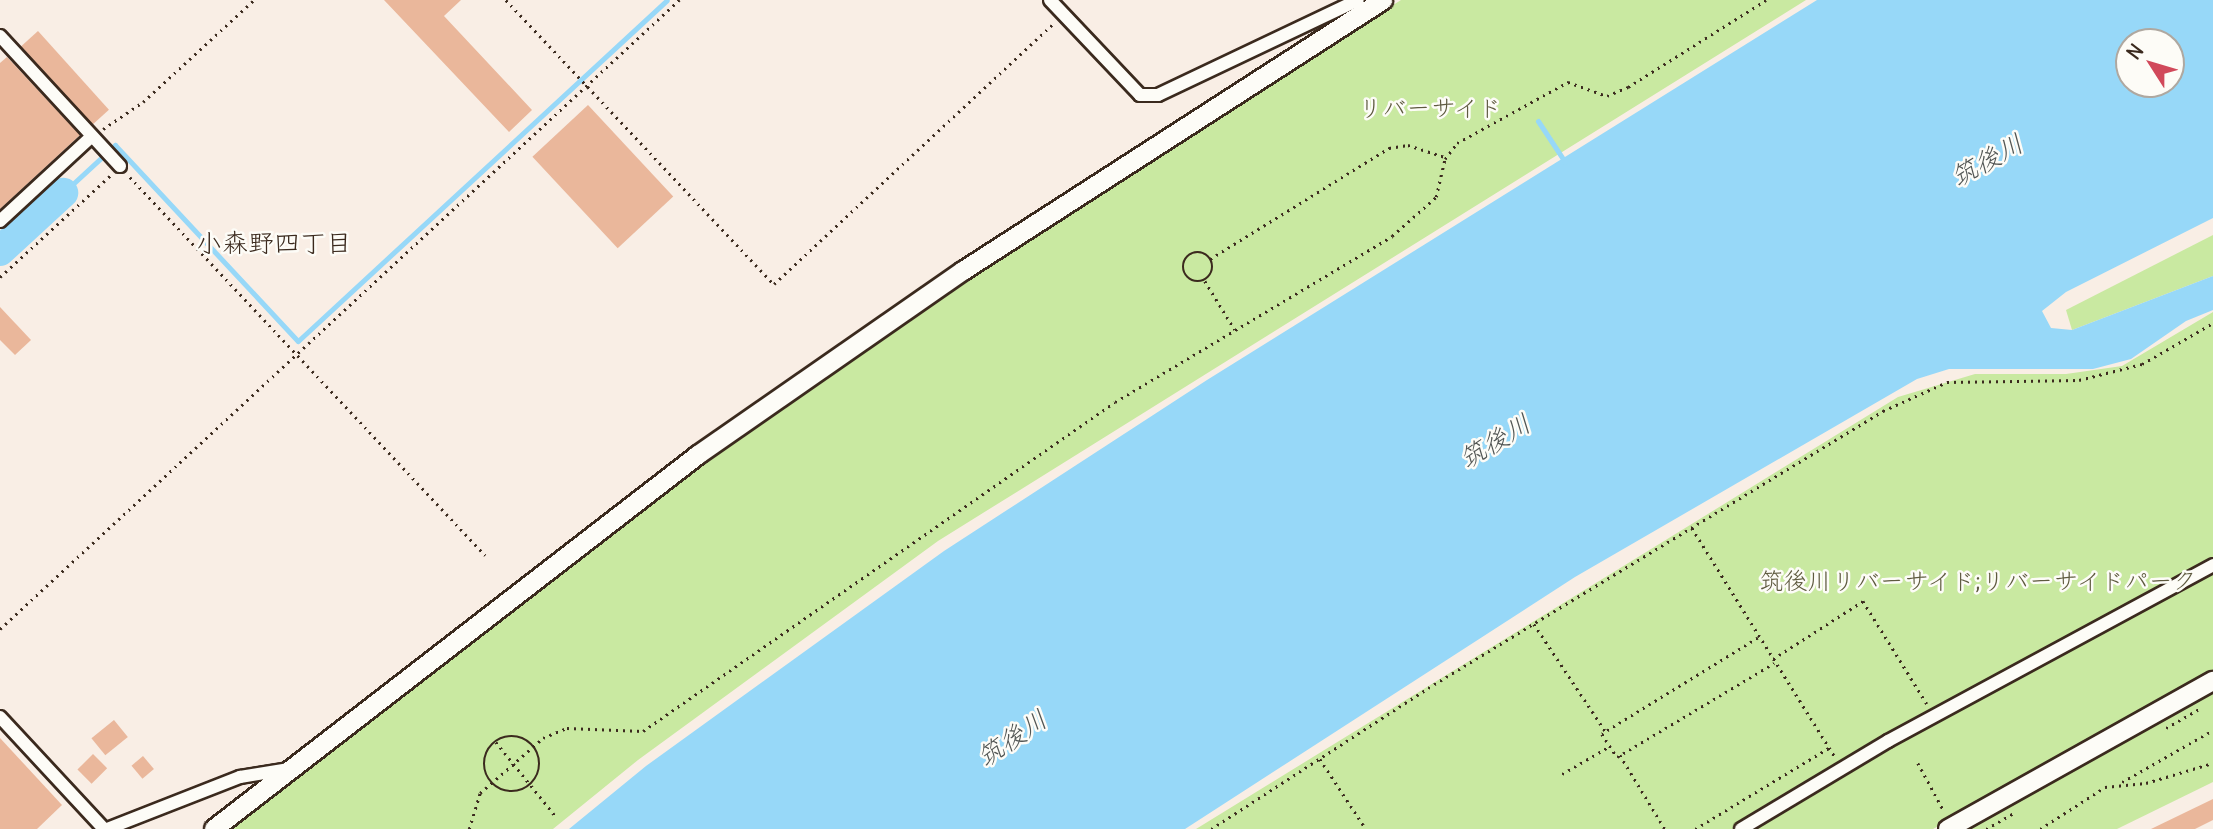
<!DOCTYPE html>
<meta charset="utf-8">
<style>
body{margin:0}
#map{position:relative;width:2213px;height:829px;overflow:hidden;background:#f9eee5;font-family:Delius,"Klee One",sans-serif}
div>[style]{position:absolute}
[style*='--x']{left:calc(var(--x)*1px);top:calc(var(--y)*1px);width:calc(var(--w)*1px);rotate:calc(var(--a)*1deg)}
.green>*{inset:0;background:#c9e9a1}
.water>*{inset:0;background:#97d8f8}
.stream>*{height:5px;margin:-2.5px;padding:0 2.5px;transform-origin:2.5px;border-radius:2.5px;background:#97d8f8}
.river>*{height:30px;margin:-15px;padding:0 15px;transform-origin:15px;border-radius:15px;background:#97d8f8}
.building>*{inset:0;background:#eab79b;transform-origin:0 0}
.path>*{height:2.5px;margin-top:-1.25px;transform-origin:0;background:repeating-linear-gradient(90deg,#3b2a1e 0 2px,transparent 0 7px)}
.path>.ring{margin:-1.25px;padding:0;box-sizing:content-box;background:none;border:2.5px solid #3b2a1e;border-radius:50%}
.roads{filter:drop-shadow(2px 0 #3b2a1e) drop-shadow(-2px 0 #3b2a1e) drop-shadow(0 2px #3b2a1e) drop-shadow(0 -2px #3b2a1e)}
.street>*{height:12px;margin:-6px;padding:0 6px;transform-origin:6px;border-radius:6px;background:#fdfcf7}
.secondary>*{height:18px;margin:-9px;padding:0 9px;transform-origin:9px;border-radius:9px;background:#fdfcf7}
span{translate:-50% -50%;white-space:nowrap;text-align:center;line-height:1.15;-webkit-text-stroke:5px #fdfcf7;paint-order:stroke}
.park-label{font-size:24px;color:#5e5a3f}
.water-label{font-size:26px;color:#525654;font-style:italic}
.neighbourhood-label{font-size:26px;color:#3b2a1e}
.north{position:absolute;left:2115px;top:28px;width:70px;height:70px;box-sizing:border-box;background:#fdfcf7;border:2px solid #afa8a0;border-radius:50%;rotate:307deg;font-size:19px;font-weight:700;line-height:28px;text-align:center;color:#3b2a1e}
.north::after{content:'';display:block;margin:auto;width:24px;height:32px;background:#d1495b;clip-path:polygon(50% 0,100% 100%,50% 72%,0 100%)}
</style>
<div id="map">
<div class="green">
<i style="clip-path:polygon(1401px 0,1806px 0,938px 541px,638px 760px,553px 829px,232px 829px,634px 510px,988px 264px)"></i>
<i style="clip-path:polygon(2213px 235px,2213px 276px,2072px 330px,2066px 310px)"></i>
<i style="clip-path:polygon(2213px 312px,2213px 681px,1933px 829px,1196px 829px,1898px 397px,1975px 374px,2066px 374px,2122px 366px)"></i>
<i style="clip-path:polygon(2213px 692px,2213px 782px,2117px 829px,1970px 829px)"></i>
</div>
<div class="water">
<i style="clip-path:polygon(evenodd,1817px 0,2213px 0,2213px 218px,2066px 292px,2042px 311px,2051px 328px,2072px 330px,2213px 276px,2213px 310px,2186px 321px,2131px 359px,2093px 369px,1949px 369px,1917px 379px,1575px 577px,1185px 829px,569px 829px,646px 766px,944px 551px,1207px 380px,1817px 0,2129px 42px,2171px 42px,2171px 84px,2129px 84px,2129px 42px)"></i>
</div>
<div class="stream">
<i style="--x:1538;--y:121;--w:49;--a:56.6"></i>
<i style="--x:63;--y:193;--w:71;--a:-42.7"></i>
<i style="--x:115;--y:145;--w:268;--a:47"></i>
<i style="--x:298;--y:341;--w:502;--a:-42.74"></i>
</div>
<div class="river">
<i style="--x:0;--y:251;--w:86;--a:-42.6"></i>
</div>
<div class="building">
<i style="clip-path:polygon(384px 0,461px 0,444px 16px,532px 110px,509px 132px)"></i>
<i style="left:38px;top:31px;width:106px;height:23px;rotate:48deg"></i>
<i style="clip-path:polygon(7px 57px,80px 135px,0 209px,0 63px)"></i>
<i style="left:588px;top:105px;width:125px;height:76px;rotate:47deg"></i>
<i style="clip-path:polygon(0 307px,31px 340px,15px 355px,0 340px)"></i>
<i style="left:114px;top:720px;width:22px;height:29px;rotate:51deg"></i>
<i style="clip-path:polygon(0 738px,62px 805px,37px 829px,0 829px)"></i>
<i style="left:93px;top:754px;width:20px;height:22px;rotate:45deg"></i>
<i style="left:143px;top:756px;width:17px;height:15px;rotate:50deg"></i>
<i style="clip-path:polygon(2213px 799px,2213px 820px,2195px 829px,2151px 829px)"></i>
</div>
<div class="path">
<i style="--x:506;--y:0;--w:390;--a:46.7"></i>
<i style="--x:774;--y:284;--w:383;--a:-43"></i>
<i style="--x:103;--y:129;--w:48;--a:-34"></i>
<i style="--x:143;--y:102;--w:151;--a:-42.6"></i>
<i style="--x:130;--y:177;--w:519;--a:46.8"></i>
<i class="ring" style="left:1183px;top:252px;width:27.5px;height:27.5px"></i>
<i style="--x:1210;--y:259;--w:211;--a:-31.8"></i>
<i style="--x:1389;--y:148;--w:19;--a:-9"></i>
<i style="--x:1408;--y:145;--w:40;--a:18"></i>
<i style="--x:0;--y:277;--w:151;--a:-42.6"></i>
<i style="--x:1205;--y:281;--w:57;--a:58.5"></i>
<i style="--x:1692;--y:528;--w:270;--a:58"></i>
<i style="--x:1534;--y:624;--w:130;--a:56.3"></i>
<i style="--x:0;--y:629;--w:926;--a:-42.81"></i>
<i style="--x:1758;--y:638;--w:183;--a:148.4"></i>
<i style="--x:1602;--y:734;--w:27;--a:57"></i>
<i style="--x:1617;--y:757;--w:183;--a:-30.9"></i>
<i style="--x:1773;--y:659;--w:107;--a:-32.8"></i>
<i style="--x:1863;--y:601;--w:121;--a:58.1"></i>
<i style="--x:2166;--y:728;--w:38;--a:-30"></i>
<i class="ring" style="left:484px;top:736px;width:53.5px;height:53.5px"></i>
<i style="--x:496;--y:742;--w:97;--a:51.2"></i>
<i style="--x:1620;--y:755;--w:87;--a:58.7"></i>
<i style="--x:1320;--y:759;--w:84;--a:56.7"></i>
<i style="--x:1918;--y:763;--w:55;--a:61.6"></i>
<i style="--x:1562;--y:774;--w:56;--a:-30.3"></i>
<i style="--x:2122;--y:782;--w:105;--a:-29.7"></i>
<i style="--x:469;--y:829;--w:38;--a:-73"></i>
<i style="--x:480;--y:793;--w:84;--a:-41.1"></i>
<i style="--x:543;--y:738;--w:26;--a:-23"></i>
<i style="--x:567;--y:728;--w:76;--a:2.3"></i>
<i style="--x:643;--y:731;--w:575;--a:-34.88"></i>
<i style="--x:1115;--y:402;--w:323;--a:-30.9"></i>
<i style="--x:1392;--y:236;--w:59;--a:-41.6"></i>
<i style="--x:1436;--y:197;--w:39;--a:-77"></i>
<i style="--x:1445;--y:159;--w:20;--a:-53"></i>
<i style="--x:1457;--y:143;--w:127;--a:-28.8"></i>
<i style="--x:1568;--y:82;--w:41;--a:19.7"></i>
<i style="--x:1607;--y:96;--w:23;--a:-23"></i>
<i style="--x:1628;--y:87;--w:163;--a:-32.2"></i>
<i style="--x:1211;--y:829;--w:259;--a:-33"></i>
<i style="--x:1428;--y:688;--w:533;--a:-31.33"></i>
<i style="--x:1883;--y:411;--w:70;--a:-24.4"></i>
<i style="--x:1947;--y:382;--w:132;--a:-0.9"></i>
<i style="--x:2079;--y:380;--w:65;--a:-14.3"></i>
<i style="--x:2142;--y:364;--w:82;--a:-30"></i>
<i style="--x:1695;--y:829;--w:157;--a:-31.2"></i>
<i style="--x:1986;--y:829;--w:32;--a:-30"></i>
<i style="--x:2040;--y:829;--w:77;--a:-32.9"></i>
<i style="--x:2105;--y:787;--w:41;--a:-5.6"></i>
<i style="--x:2146;--y:783;--w:70;--a:-16.6"></i>
</div>
<div class="roads">
<div class="street">
<i style="--x:1050;--y:0;--w:131;--a:46.5"></i>
<i style="--x:1140;--y:95;--w:18;--a:0"></i>
<i style="--x:1158;--y:95;--w:221;--a:-25.4"></i>
<i style="--x:0;--y:36;--w:177;--a:47.3"></i>
<i style="--x:0;--y:221;--w:124;--a:-42.7"></i>
<i style="--x:0;--y:717;--w:153;--a:47.1"></i>
<i style="--x:107;--y:829;--w:143;--a:-21.4"></i>
<i style="--x:240;--y:777;--w:50;--a:-9.3"></i>
<i style="--x:1741;--y:829;--w:171;--a:-30.9"></i>
<i style="--x:1888;--y:741;--w:370;--a:-28.4"></i>
</div>
<div class="secondary">
<i style="--x:214;--y:829;--w:612;--a:-37.69"></i>
<i style="--x:698;--y:455;--w:323;--a:-34.8"></i>
<i style="--x:963;--y:271;--w:500;--a:-32.8"></i>
<i style="--x:1948;--y:829;--w:304;--a:-29.2"></i>
</div>
</div>
<div class="park-label">
<span style="left:1430px;top:108px">リバーサイド</span>
<span style="left:1978px;top:581px">筑後川リバーサイド;リバーサイドパーク</span>
</div>
<div class="water-label">
<span style="left:1987px;top:160px;rotate:-29deg">筑後川</span>
<span style="left:1495px;top:441px;rotate:-31deg">筑後川</span>
<span style="left:1012px;top:738px;rotate:-34deg">筑後川</span>
</div>
<div class="neighbourhood-label">
<span style="left:274px;top:243px">小森野四丁目</span>
</div>
<div class="north">N</div>
</div>
